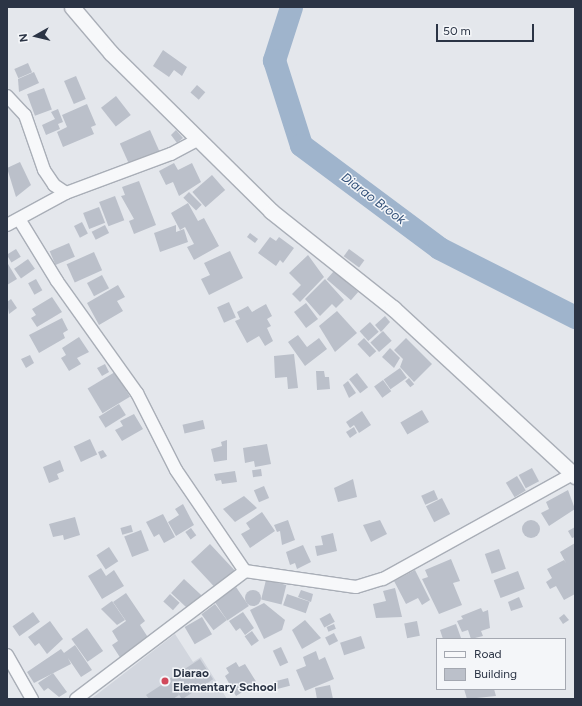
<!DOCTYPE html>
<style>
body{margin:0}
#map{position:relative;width:582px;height:706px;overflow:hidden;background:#e4e7ec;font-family:Figtree,sans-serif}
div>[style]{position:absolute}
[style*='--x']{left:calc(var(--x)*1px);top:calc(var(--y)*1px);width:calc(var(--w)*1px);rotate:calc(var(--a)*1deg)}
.built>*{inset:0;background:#d2d6de}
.river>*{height:23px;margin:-11.5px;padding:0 11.5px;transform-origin:11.5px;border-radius:11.5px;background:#9fb4cc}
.building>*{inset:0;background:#bbc0ca;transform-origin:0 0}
.round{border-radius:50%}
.roads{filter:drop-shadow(1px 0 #a9aeb7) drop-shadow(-1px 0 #a9aeb7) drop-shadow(0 1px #a9aeb7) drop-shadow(0 -1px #a9aeb7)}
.minor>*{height:12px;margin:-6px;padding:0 6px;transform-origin:6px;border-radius:6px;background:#f7f8fa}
.tertiary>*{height:15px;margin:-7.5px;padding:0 7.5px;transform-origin:7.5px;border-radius:7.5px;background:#f7f8fa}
.dots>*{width:11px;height:11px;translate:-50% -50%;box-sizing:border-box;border:2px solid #f4f6f9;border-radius:50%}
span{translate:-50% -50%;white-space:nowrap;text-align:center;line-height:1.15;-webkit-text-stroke:3px #f4f6f9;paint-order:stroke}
.poi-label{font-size:12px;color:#2b3445;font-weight:700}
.left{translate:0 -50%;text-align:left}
.water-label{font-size:13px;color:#34527a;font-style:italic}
.frame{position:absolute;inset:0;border:8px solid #2b3445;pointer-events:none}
.legend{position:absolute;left:436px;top:638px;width:130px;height:52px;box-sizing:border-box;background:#f4f6f9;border:1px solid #a4a8b1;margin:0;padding:5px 7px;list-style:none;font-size:12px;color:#2b3445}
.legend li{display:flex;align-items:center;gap:8px;height:20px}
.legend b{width:20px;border:1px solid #a4a8b1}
.north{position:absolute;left:16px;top:16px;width:40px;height:40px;-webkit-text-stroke:3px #f4f6f9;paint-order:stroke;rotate:262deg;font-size:11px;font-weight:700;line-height:16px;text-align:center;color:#2b3445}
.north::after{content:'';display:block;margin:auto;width:14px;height:18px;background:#2b3445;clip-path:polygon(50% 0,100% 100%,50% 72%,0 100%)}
.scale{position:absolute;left:436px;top:24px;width:98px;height:18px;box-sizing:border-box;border:2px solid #2b3445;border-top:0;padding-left:5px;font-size:12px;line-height:14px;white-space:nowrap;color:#2b3445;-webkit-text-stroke:3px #f4f6f9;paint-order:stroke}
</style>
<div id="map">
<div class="built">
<i style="clip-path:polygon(175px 634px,193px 662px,201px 657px,227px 699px,91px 699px)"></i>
</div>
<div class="river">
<i style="--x:291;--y:7;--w:56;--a:107.8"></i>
<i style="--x:274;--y:60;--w:89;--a:72.4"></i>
<i style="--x:301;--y:145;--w:172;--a:36.7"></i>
<i style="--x:439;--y:248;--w:153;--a:26.9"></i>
</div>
<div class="building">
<i style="clip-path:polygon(163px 50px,187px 67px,182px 76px,174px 70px,169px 77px,153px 66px)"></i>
<i style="left:28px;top:63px;width:10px;height:15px;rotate:66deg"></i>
<i style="clip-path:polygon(34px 72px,39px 83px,19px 92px,18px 79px)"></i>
<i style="left:76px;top:76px;width:25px;height:13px;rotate:67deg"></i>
<i style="left:197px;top:85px;width:11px;height:10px;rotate:41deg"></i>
<i style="left:44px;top:88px;width:23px;height:18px;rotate:70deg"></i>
<i style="left:116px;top:96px;width:24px;height:19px;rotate:52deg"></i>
<i style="clip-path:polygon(87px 104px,96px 125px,91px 127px,94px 134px,63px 147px,57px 132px,67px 127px,62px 115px)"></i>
<i style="clip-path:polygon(58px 109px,63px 122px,58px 124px,60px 129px,46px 135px,42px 125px,55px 119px,51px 112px)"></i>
<i style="left:150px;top:130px;width:24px;height:33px;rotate:66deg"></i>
<i style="clip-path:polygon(176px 130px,183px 138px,177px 143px,171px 135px)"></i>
<i style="clip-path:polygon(20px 162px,31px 185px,16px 197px,7px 168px)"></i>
<i style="clip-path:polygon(174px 163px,178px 170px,192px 163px,201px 182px,179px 196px,173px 182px,166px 185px,159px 171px)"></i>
<i style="left:212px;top:175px;width:20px;height:26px;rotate:49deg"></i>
<i style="clip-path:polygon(139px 181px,156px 225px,134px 234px,129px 221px,134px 219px,121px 196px,125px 195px,122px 187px)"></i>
<i style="left:189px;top:192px;width:18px;height:8px;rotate:45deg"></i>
<i style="left:115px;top:196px;width:26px;height:17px;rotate:69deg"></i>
<i style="clip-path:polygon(188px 203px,198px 221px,204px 218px,219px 246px,194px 260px,187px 247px,194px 244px,185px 227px,180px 230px,171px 213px)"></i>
<i style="left:99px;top:207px;width:17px;height:17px;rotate:69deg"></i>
<i style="left:82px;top:222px;width:13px;height:9px;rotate:63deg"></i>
<i style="left:105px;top:225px;width:9px;height:15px;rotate:63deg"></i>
<i style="clip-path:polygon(176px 225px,176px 232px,184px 229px,188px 242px,160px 252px,154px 233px)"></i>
<i style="left:250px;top:233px;width:10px;height:5px;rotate:37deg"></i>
<i style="clip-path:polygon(270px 237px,276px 241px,279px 237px,294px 248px,283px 263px,280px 260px,276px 266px,258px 253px)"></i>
<i style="left:69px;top:243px;width:15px;height:21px;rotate:67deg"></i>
<i style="left:16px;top:249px;width:9px;height:11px;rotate:58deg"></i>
<i style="left:349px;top:249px;width:19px;height:9px;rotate:36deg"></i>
<i style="clip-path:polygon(230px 251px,243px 278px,209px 295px,201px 279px,210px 275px,204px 263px)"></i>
<i style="left:94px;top:252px;width:20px;height:30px;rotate:66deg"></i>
<i style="clip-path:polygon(308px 255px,324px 277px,300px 302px,292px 294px,301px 285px,289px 273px)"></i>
<i style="left:28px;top:259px;width:12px;height:17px;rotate:55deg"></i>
<i style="clip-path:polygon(8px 264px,17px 279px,7px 285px,7px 265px)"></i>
<i style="left:334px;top:271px;width:32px;height:11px;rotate:41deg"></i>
<i style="left:102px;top:275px;width:15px;height:17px;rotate:62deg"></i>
<i style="left:36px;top:279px;width:13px;height:9px;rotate:61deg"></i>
<i style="clip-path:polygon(325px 279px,344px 300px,336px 308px,332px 304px,320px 316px,305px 299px)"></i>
<i style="clip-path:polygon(118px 285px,125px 297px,117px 301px,123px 311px,99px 325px,87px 303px)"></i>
<i style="clip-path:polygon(52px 297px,62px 312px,37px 327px,31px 318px,36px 315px,32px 309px)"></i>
<i style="clip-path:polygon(11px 299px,17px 308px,9px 314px,7px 302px)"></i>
<i style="left:229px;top:302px;width:17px;height:13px;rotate:66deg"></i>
<i style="left:306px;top:303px;width:20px;height:15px;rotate:53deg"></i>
<i style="clip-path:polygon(266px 304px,272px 316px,267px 319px,271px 326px,267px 328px,273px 341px,265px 346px,259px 336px,247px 343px,235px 321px,240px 319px,237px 312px,248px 306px,252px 312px)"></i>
<i style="clip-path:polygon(337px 311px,357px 333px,335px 352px,319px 326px)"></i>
<i style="clip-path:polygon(385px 316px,390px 322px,381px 332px,375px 325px)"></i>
<i style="clip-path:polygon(62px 318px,68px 330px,63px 333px,65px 338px,39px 353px,29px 335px)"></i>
<i style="left:370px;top:322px;width:13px;height:14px;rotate:48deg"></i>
<i style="left:383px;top:331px;width:13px;height:17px;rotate:48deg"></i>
<i style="clip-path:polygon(298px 335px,307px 347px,319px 338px,327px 349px,305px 366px,288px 342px)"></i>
<i style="clip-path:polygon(79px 337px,89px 352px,77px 358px,81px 364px,69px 371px,61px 358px,66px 355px,62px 348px)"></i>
<i style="left:364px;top:338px;width:18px;height:9px;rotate:47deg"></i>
<i style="clip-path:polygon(406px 338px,432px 364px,414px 382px,400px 367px,403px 359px,394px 350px)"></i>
<i style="clip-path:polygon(390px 348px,400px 358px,394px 368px,382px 357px)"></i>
<i style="clip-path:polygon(294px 354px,298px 388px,288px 389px,287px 377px,275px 378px,274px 356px)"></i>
<i style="clip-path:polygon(30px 355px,34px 363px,26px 368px,21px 359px)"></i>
<i style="clip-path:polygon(105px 364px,109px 372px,102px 376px,97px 368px)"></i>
<i style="left:400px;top:368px;width:12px;height:20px;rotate:55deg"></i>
<i style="clip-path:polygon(316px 371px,324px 371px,325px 377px,329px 377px,330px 389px,317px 390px)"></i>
<i style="left:115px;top:372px;width:29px;height:32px;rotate:59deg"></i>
<i style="left:357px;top:373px;width:18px;height:10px;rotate:52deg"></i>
<i style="left:409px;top:378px;width:8px;height:5px;rotate:50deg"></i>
<i style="left:383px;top:380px;width:14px;height:11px;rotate:54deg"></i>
<i style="clip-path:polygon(348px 381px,356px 393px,349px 398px,343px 385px)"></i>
<i style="left:119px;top:404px;width:13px;height:24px;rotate:58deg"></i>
<i style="left:422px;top:410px;width:14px;height:25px;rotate:60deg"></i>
<i style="clip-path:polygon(362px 411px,371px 425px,359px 433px,354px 425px,350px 428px,346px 422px)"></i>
<i style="clip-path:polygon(134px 414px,143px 429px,122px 441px,115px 430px,123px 426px,120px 421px)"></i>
<i style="left:203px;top:420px;width:9px;height:21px;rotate:77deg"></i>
<i style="clip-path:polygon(354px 427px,357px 433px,350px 438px,346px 432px)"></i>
<i style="left:90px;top:439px;width:17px;height:18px;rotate:65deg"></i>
<i style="clip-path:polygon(227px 440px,227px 460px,214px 462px,211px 449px,222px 446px,221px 442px)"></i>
<i style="clip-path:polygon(267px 444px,271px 464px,255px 467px,254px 461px,245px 463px,243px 448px)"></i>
<i style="clip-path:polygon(103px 450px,107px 456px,101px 459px,98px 452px)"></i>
<i style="clip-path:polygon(60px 460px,64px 471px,57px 474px,59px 479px,49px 483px,43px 467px)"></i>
<i style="left:532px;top:468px;width:15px;height:15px;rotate:62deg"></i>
<i style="left:261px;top:469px;width:7px;height:9px;rotate:82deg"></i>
<i style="clip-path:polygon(235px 471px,237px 482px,222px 484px,221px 480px,216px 481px,214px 474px)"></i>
<i style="left:517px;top:476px;width:17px;height:13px;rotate:59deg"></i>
<i style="clip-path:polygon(353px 479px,357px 497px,338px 502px,334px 488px)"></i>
<i style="left:264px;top:486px;width:13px;height:11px;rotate:67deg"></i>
<i style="left:434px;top:490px;width:10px;height:14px;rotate:66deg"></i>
<i style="clip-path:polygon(568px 490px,575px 509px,549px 526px,541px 513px,549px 509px,546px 502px)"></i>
<i style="clip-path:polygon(244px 496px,257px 508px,235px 522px,223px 509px)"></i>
<i style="left:442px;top:498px;width:18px;height:18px;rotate:63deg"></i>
<i style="clip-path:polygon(183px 504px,194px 525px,176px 536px,168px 522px,179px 515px,175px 509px)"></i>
<i style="clip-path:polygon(262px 512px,275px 531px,250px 548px,241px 534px,250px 529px,246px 523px)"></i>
<i style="clip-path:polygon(163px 514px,175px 537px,164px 543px,159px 534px,154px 537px,146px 522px)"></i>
<i style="clip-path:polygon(75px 517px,80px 535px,64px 540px,63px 535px,53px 537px,49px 524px)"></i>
<i class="round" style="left:522px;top:520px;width:18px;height:18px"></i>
<i style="clip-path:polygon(288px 520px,295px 540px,282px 545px,280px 531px,277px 532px,274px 525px)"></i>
<i style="clip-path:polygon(380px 520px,387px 534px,371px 542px,363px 525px)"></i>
<i style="left:131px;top:525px;width:7px;height:11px;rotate:74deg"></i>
<i style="clip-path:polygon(575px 527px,575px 537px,572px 538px,568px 531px)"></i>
<i style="left:191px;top:528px;width:9px;height:7px;rotate:54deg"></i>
<i style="left:141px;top:530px;width:22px;height:18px;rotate:69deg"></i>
<i style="clip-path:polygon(333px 533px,337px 551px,317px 556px,315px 546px,323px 545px,321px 536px)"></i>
<i style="clip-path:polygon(575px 543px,575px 594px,564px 600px,556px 586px,550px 589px,546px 582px,552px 578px,547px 569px,564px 560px,566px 563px,560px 552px)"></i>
<i style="left:210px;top:544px;width:37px;height:26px;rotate:47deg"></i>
<i style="clip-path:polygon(303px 545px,311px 562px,297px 569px,295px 563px,290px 565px,286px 552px)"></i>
<i style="left:109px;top:547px;width:17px;height:15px;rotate:57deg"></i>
<i style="left:499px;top:549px;width:21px;height:15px;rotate:71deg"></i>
<i style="clip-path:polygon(451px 559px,460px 581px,453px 583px,462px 605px,439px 614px,422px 579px,428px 577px,425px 570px)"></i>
<i style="clip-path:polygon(101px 568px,106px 576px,114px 570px,124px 586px,102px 599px,88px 576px)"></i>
<i style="clip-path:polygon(415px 570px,430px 600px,422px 605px,418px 598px,406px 604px,394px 581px)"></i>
<i style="left:518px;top:571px;width:19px;height:26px;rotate:69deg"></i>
<i style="left:184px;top:579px;width:26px;height:19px;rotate:43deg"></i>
<i style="left:266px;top:580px;width:21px;height:20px;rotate:14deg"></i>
<i style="left:236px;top:587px;width:23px;height:26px;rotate:56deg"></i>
<i style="clip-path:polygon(395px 588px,402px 617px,376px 618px,373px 604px,386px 601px,383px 591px)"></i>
<i class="round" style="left:245px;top:590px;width:16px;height:16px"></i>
<i style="clip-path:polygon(301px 590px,313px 594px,311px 602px,298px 597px)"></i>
<i style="clip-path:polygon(126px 593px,145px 621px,140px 625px,149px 639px,121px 659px,112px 645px,118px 641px,112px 631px,126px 621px,113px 602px)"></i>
<i style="left:170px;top:594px;width:13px;height:10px;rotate:42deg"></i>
<i style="left:287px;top:594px;width:24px;height:12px;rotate:19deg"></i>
<i style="clip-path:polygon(519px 597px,523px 607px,511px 611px,508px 602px)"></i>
<i style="clip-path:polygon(112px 601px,125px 620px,117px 625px,101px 609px)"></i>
<i style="clip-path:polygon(264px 603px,285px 620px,282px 630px,264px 639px,250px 610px)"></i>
<i style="left:215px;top:604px;width:20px;height:17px;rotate:53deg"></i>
<i style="clip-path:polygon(481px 608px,483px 612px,488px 610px,490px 628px,481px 631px,483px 636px,471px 639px,468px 630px,462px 632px,457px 621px,463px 619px,461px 616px)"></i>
<i style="left:33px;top:612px;width:12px;height:25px;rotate:55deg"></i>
<i style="clip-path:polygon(243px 612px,254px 628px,245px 635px,240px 628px,236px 631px,229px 621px)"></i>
<i style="left:330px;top:613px;width:10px;height:12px;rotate:61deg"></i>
<i style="clip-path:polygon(564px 614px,569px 620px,563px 624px,559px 618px)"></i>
<i style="left:202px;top:617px;width:20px;height:20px;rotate:60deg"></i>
<i style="clip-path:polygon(305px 620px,321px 638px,302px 649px,292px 630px)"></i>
<i style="clip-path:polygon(50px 621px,63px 639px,47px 654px,39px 643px,35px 646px,28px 637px)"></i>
<i style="left:417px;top:621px;width:15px;height:13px;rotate:79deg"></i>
<i style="left:334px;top:624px;width:5px;height:8px;rotate:68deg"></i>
<i style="clip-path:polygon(456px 624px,461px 638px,443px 639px,440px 630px)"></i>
<i style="left:87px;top:628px;width:28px;height:19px;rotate:55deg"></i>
<i style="left:252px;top:631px;width:12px;height:9px;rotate:55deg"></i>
<i style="left:334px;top:633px;width:9px;height:10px;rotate:63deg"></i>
<i style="left:361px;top:636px;width:13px;height:22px;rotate:72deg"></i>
<i style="clip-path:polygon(75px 645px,92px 670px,81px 677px,68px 658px,71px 664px,34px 683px,27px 672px,61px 649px,64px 653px)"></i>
<i style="left:281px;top:647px;width:17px;height:9px;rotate:65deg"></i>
<i style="clip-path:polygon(316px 651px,319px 660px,325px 657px,334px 679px,305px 691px,296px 670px,306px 666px,303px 657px)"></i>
<i style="left:200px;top:659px;width:24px;height:37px;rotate:57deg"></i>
<i style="clip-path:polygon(236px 662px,239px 667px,245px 664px,257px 683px,236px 696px,225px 676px,229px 673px,226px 668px)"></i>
<i style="clip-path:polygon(53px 673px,67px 692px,59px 697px,48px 688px,44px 691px,38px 683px)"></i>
<i style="left:288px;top:678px;width:8px;height:13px;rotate:76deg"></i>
<i style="clip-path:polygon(169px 680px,179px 695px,173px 699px,149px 699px,146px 695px)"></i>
<i style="clip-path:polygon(330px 685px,333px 699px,317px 699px,315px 688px)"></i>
<i style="clip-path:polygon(464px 689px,494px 689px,496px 696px,467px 699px)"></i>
</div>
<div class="roads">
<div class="minor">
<i style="--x:7;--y:96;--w:26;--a:47"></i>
<i style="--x:25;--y:115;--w:58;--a:70.9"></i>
<i style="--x:44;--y:170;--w:18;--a:56"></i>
<i style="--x:54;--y:185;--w:14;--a:34"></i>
<i style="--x:19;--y:219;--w:73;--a:58.5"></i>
<i style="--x:57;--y:281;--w:138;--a:54.5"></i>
<i style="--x:137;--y:393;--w:86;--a:63.1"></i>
<i style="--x:176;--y:470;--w:122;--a:55.7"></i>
<i style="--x:7;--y:225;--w:67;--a:-28.5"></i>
<i style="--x:66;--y:193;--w:112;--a:-20.4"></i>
<i style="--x:171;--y:154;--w:32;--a:-28"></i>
<i style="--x:7;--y:655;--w:51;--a:60.4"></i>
<i style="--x:76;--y:699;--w:212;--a:-37.1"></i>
<i style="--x:245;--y:571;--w:112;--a:8.2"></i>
<i style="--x:356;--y:587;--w:28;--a:-17"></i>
<i style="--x:383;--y:579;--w:218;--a:-29"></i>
</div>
<div class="tertiary">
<i style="--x:72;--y:7;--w:60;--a:49.7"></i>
<i style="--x:111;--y:53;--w:225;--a:44.6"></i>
<i style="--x:271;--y:211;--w:156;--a:38.5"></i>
<i style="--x:393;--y:308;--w:248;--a:42.7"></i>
</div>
</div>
<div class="dots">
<i style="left:165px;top:681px;background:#d1495b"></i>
</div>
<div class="poi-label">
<span class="left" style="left:173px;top:681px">Diarao<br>Elementary School</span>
</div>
<div class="water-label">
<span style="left:373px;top:199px;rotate:37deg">Diarao Brook</span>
</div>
<div class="frame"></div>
<ul class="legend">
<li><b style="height:5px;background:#f7f8fa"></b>Road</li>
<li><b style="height:11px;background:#bbc0ca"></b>Building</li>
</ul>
<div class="north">N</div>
<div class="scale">50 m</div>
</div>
